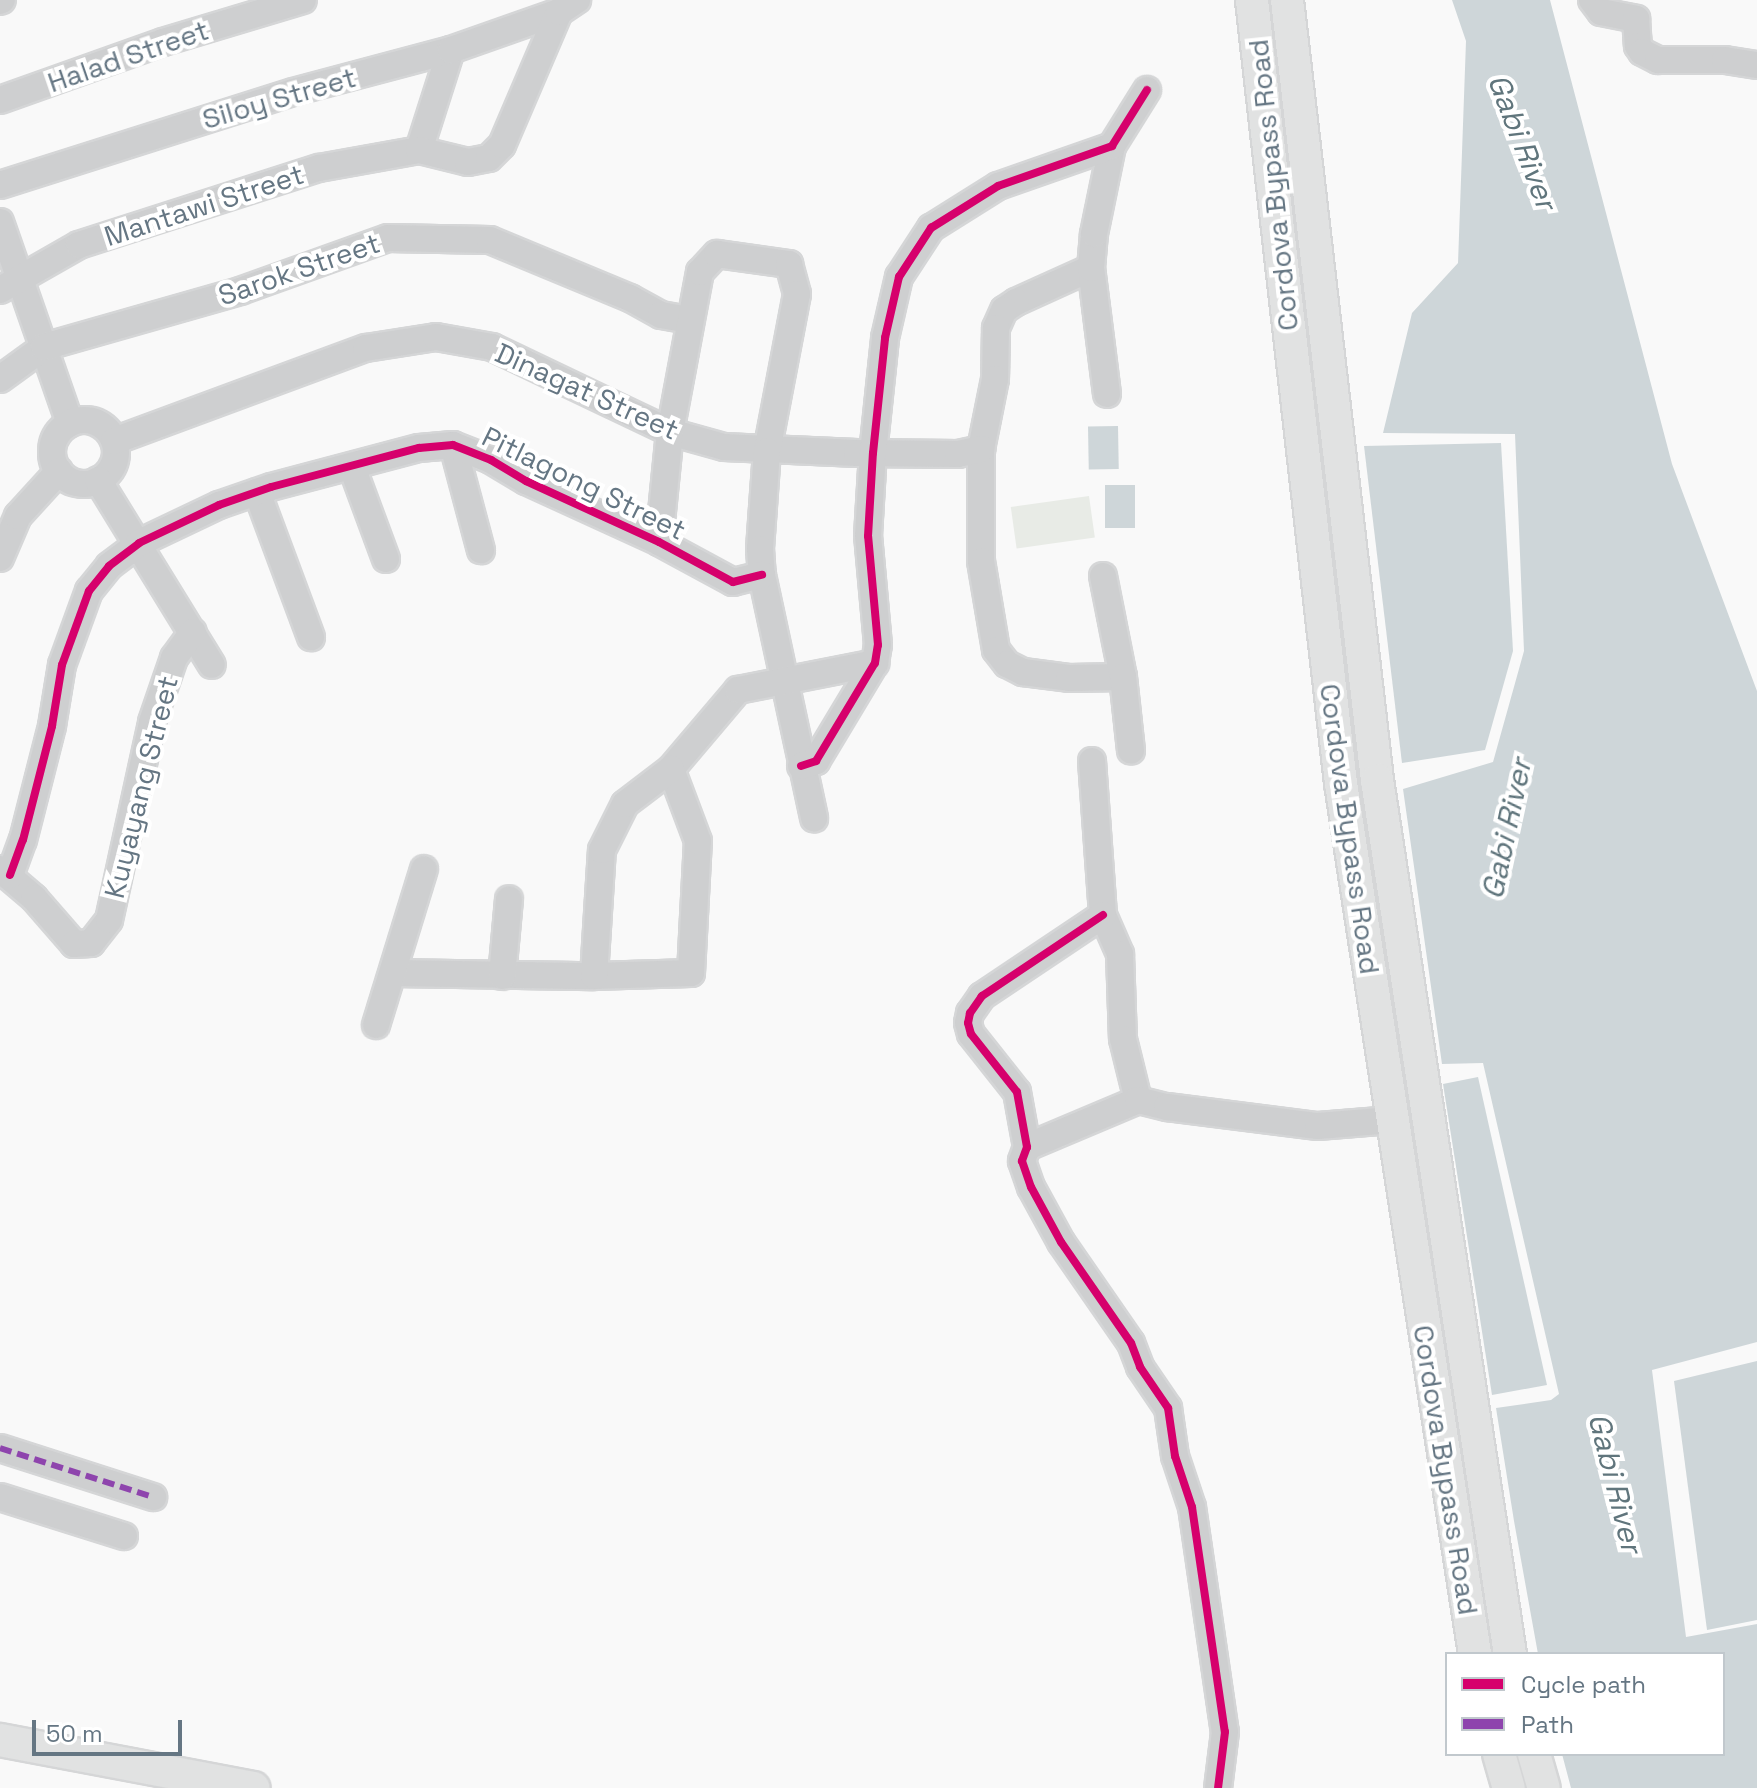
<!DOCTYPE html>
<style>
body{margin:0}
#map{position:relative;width:1757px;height:1788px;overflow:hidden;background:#f9f9f9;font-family:"Space Grotesk",sans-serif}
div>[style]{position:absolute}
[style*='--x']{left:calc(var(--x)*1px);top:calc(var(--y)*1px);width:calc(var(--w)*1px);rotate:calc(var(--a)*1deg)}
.green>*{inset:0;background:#e8ebe6;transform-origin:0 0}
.water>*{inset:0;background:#ced6d9;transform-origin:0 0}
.roads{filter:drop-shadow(2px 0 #d5d6d7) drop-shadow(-2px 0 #d5d6d7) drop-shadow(0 2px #d5d6d7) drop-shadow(0 -2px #d5d6d7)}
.minor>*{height:26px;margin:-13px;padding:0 13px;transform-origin:13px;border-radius:13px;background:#cecfd0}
.minor>.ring{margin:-13px;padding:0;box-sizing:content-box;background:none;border:26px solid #cecfd0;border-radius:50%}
.major>*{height:32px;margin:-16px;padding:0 16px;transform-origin:16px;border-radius:16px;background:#e1e2e2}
.quiet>*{height:6px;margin-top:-3px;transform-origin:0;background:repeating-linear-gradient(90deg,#8e44ad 0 12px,transparent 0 18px)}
.cycleway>*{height:8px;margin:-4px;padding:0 4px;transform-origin:4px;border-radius:4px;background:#d6006c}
span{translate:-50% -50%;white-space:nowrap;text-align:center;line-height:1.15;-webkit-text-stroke:8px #fff;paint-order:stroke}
.street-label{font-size:28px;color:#657683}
.water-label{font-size:30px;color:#60757c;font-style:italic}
.legend{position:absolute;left:1445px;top:1652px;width:280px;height:104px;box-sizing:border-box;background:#fff;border:2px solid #c1c8cd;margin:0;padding:10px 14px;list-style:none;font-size:24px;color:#657683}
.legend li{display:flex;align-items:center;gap:16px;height:40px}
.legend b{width:40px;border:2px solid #c1c8cd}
.scale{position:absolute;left:32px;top:1720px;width:150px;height:36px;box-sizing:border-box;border:4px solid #657683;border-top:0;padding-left:10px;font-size:24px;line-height:28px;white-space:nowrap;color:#657683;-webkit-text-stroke:6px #fff;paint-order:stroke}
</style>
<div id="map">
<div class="green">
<i style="left:1089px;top:496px;width:42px;height:79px;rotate:82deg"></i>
</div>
<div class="water">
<i style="clip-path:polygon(1452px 0,1550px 0,1672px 464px,1757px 691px,1757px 1342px,1652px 1370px,1686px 1637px,1757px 1624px,1757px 1788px,1571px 1788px,1562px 1754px,1723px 1754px,1723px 1654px,1538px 1654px,1514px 1521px,1496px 1408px,1551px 1400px,1559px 1394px,1483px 1063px,1442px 1064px,1403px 789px,1493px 762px,1524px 651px,1515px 434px,1383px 433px,1412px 313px,1458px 263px,1466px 41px)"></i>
<i style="left:1118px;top:426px;width:43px;height:30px;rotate:89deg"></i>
<i style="clip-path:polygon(1501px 443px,1513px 651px,1485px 750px,1402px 763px,1364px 446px)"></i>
<i style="left:1105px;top:485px;width:30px;height:43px"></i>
<i style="clip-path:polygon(1478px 1077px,1547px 1385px,1492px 1395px,1443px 1084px)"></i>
<i style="clip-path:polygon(1757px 1361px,1757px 1620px,1707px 1630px,1674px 1381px)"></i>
</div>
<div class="roads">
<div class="minor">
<i style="--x:1592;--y:0;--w:15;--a:53"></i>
<i style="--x:1601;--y:12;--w:36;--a:11"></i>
<i style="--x:1636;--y:19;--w:27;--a:86"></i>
<i style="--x:1638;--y:46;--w:7;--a:56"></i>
<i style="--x:1642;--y:52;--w:18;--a:27"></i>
<i style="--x:1658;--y:60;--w:67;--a:0"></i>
<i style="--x:1725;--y:60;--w:32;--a:9"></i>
<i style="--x:0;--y:1;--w:2;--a:-27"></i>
<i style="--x:0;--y:100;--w:173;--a:-19.6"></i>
<i style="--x:163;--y:42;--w:146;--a:-16.7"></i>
<i style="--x:419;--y:150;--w:105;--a:-72.3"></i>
<i style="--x:0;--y:185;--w:307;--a:-17.6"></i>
<i style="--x:293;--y:92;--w:163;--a:-14.9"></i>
<i style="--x:451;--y:50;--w:114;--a:-19.4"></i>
<i style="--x:0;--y:222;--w:213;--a:70.8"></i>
<i style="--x:1091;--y:268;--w:82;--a:155.6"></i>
<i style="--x:1016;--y:302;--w:14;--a:146"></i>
<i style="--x:1004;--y:310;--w:20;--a:114"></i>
<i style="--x:996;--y:328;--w:51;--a:91.1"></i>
<i style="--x:995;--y:379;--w:71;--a:101.3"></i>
<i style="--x:981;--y:449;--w:112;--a:90"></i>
<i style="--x:981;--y:561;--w:90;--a:80.4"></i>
<i style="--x:996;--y:650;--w:18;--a:52"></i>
<i style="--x:1007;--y:664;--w:18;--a:27"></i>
<i style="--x:1023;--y:672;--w:46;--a:7.4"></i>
<i style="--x:1069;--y:678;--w:54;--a:-1.1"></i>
<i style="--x:0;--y:290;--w:91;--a:-29.7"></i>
<i style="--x:79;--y:245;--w:252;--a:-17.8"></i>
<i style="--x:319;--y:168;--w:102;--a:-10.2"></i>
<i style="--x:419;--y:150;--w:50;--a:13.8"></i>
<i style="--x:468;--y:162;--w:21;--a:-11"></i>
<i style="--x:489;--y:158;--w:18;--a:-45"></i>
<i style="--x:502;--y:145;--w:145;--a:-66.8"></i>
<i style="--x:559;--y:12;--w:22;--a:-34"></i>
<i style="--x:0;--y:379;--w:54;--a:-36"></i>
<i style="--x:44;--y:347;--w:204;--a:-15.9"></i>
<i style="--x:240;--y:291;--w:157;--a:-19.7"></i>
<i style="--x:388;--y:238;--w:102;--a:1.1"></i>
<i style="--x:490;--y:240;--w:152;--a:22.5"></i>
<i style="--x:630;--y:298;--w:35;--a:29"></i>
<i style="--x:661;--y:315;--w:27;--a:10"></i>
<i style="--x:1107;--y:394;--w:127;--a:-97.2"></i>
<i style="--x:1091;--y:268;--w:34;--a:-85"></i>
<i style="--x:1094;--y:234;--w:90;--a:-78.4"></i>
<i class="ring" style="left:52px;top:420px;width:38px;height:38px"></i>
<i style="--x:114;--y:441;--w:269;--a:-20.3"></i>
<i style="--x:366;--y:348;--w:71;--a:-8.9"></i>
<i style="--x:436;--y:337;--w:57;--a:10.1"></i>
<i style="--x:492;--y:347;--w:197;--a:25.5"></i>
<i style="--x:670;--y:432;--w:56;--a:15.5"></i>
<i style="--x:724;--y:447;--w:133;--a:2.6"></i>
<i style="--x:857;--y:453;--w:101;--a:0.6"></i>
<i style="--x:958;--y:454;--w:24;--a:-12"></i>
<i style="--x:453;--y:445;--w:109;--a:75.1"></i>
<i style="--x:352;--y:467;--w:98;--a:69.7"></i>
<i style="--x:98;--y:480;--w:217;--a:58.4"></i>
<i style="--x:257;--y:492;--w:155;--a:69.6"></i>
<i style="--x:659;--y:542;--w:111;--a:-84.3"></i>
<i style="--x:670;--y:432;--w:163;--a:-79.4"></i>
<i style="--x:700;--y:272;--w:25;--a:-47"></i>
<i style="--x:717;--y:254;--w:73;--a:7.9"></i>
<i style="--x:789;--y:264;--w:31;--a:75"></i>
<i style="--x:797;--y:294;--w:160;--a:100.8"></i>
<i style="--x:767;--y:451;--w:98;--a:94.1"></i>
<i style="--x:760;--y:549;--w:26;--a:86"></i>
<i style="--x:762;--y:575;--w:249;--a:77.9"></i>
<i style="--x:0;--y:558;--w:46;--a:-66.8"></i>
<i style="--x:18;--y:516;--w:61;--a:-47.7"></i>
<i style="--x:1103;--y:576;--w:103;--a:78.8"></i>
<i style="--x:1123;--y:677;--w:74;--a:83.8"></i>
<i style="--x:1092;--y:761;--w:154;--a:85.9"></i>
<i style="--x:1103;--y:915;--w:43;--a:66.4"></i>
<i style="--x:1120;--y:954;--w:85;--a:88"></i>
<i style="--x:1123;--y:1039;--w:63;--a:76.2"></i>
<i style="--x:801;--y:766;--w:16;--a:-18"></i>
<i style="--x:816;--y:761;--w:114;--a:-59"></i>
<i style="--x:875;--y:663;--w:18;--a:-81"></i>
<i style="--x:878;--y:645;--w:109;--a:-95.2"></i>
<i style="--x:868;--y:536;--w:83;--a:-86.6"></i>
<i style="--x:873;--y:453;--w:116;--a:-84"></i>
<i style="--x:885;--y:338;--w:63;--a:-77.1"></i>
<i style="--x:899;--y:277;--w:59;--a:-56.9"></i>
<i style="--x:931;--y:228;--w:79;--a:-32.1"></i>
<i style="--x:998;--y:186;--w:121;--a:-19.3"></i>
<i style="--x:1112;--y:146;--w:66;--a:-58"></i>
<i style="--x:0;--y:869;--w:45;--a:40.5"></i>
<i style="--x:34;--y:898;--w:61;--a:49"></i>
<i style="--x:74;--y:944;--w:17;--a:-3"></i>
<i style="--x:91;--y:943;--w:29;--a:-52"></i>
<i style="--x:109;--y:920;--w:203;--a:-77.7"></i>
<i style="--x:152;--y:722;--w:68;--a:-71"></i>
<i style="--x:174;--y:658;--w:32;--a:-54"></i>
<i style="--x:10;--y:875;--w:37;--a:-70"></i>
<i style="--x:23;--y:840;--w:118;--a:-75.7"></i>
<i style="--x:52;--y:726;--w:62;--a:-80.7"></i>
<i style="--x:62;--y:665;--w:79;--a:-70"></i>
<i style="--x:89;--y:591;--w:32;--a:-51"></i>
<i style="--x:109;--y:566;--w:38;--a:-37"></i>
<i style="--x:139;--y:543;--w:89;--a:-25.4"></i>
<i style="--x:219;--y:505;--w:55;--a:-19.1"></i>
<i style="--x:271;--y:487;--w:153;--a:-14.8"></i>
<i style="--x:419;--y:448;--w:34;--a:-5"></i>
<i style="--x:453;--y:445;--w:41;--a:21.5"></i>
<i style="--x:491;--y:460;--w:41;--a:31"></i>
<i style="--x:526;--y:481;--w:146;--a:24.6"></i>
<i style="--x:659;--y:542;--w:84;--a:28.4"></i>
<i style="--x:733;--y:582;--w:30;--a:-14"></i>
<i style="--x:1103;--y:915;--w:146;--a:146.2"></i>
<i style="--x:982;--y:996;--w:21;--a:125"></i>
<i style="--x:970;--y:1013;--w:10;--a:101"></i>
<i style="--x:968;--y:1023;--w:11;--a:75"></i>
<i style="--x:971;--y:1034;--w:74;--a:51.6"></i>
<i style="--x:1017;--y:1092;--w:56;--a:79.7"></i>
<i style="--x:1027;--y:1147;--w:15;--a:110"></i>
<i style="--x:1022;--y:1161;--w:28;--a:71"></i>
<i style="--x:1031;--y:1187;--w:63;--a:61.4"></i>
<i style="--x:1061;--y:1242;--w:123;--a:55.3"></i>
<i style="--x:1131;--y:1343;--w:26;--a:69"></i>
<i style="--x:1140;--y:1367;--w:50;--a:55.7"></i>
<i style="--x:1168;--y:1408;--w:49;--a:81.7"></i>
<i style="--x:1175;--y:1456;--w:54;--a:71.6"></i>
<i style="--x:1192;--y:1507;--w:227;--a:81.7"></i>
<i style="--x:1225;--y:1732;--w:56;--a:97.1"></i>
<i style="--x:394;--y:973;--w:200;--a:0.9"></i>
<i style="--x:594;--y:976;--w:97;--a:-1.8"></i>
<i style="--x:691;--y:973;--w:132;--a:-87"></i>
<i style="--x:698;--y:841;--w:77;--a:-110.6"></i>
<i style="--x:671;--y:769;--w:104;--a:-49.7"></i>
<i style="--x:738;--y:690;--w:140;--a:-11.1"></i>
<i style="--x:502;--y:976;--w:77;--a:-84.8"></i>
<i style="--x:594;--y:976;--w:126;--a:-86.4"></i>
<i style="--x:602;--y:850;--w:51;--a:-63.4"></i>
<i style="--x:625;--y:804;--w:58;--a:-37.3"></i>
<i style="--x:376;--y:1025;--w:163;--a:-72.9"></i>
<i style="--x:1027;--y:1147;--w:121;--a:-22.9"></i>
<i style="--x:1138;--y:1100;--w:30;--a:14"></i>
<i style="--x:1167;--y:1107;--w:152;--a:7.2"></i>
<i style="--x:1318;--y:1126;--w:74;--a:-4.6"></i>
<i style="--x:0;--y:1448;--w:161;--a:17.8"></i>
<i style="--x:0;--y:1497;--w:130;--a:17.5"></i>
</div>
<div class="major">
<i style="--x:1252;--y:0;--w:788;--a:83.52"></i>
<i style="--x:1341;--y:783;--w:881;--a:81.25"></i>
<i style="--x:1287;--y:0;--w:785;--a:83.42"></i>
<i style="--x:1377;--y:780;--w:884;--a:81.35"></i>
<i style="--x:0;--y:1740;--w:258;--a:10.7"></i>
<i style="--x:1499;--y:1754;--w:35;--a:74"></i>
<i style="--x:1534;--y:1754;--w:35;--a:74"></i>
</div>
</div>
<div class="quiet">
<i style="--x:0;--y:1448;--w:161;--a:17.8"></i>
</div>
<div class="cycleway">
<i style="--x:801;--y:766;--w:16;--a:-18"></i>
<i style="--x:816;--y:761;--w:114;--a:-59"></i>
<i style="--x:875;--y:663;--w:18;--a:-81"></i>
<i style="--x:878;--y:645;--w:109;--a:-95.2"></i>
<i style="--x:868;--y:536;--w:83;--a:-86.6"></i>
<i style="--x:873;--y:453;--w:116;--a:-84"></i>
<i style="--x:885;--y:338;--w:63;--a:-77.1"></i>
<i style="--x:899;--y:277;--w:59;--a:-56.9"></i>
<i style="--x:931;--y:228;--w:79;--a:-32.1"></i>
<i style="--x:998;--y:186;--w:121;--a:-19.3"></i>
<i style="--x:1112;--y:146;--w:66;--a:-58"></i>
<i style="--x:10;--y:875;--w:37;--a:-70"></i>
<i style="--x:23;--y:840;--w:118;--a:-75.7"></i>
<i style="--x:52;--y:726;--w:62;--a:-80.7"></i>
<i style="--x:62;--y:665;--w:79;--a:-70"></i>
<i style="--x:89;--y:591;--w:32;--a:-51"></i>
<i style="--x:109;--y:566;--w:38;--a:-37"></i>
<i style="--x:139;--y:543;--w:89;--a:-25.4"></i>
<i style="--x:219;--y:505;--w:55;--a:-19.1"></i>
<i style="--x:271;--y:487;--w:153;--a:-14.8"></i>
<i style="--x:419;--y:448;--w:34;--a:-5"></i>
<i style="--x:453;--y:445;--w:41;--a:21.5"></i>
<i style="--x:491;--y:460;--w:41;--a:31"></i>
<i style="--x:526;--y:481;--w:146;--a:24.6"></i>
<i style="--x:659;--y:542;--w:84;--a:28.4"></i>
<i style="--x:733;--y:582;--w:30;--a:-14"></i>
<i style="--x:1103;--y:915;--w:146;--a:146.2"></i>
<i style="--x:982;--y:996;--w:21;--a:125"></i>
<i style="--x:970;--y:1013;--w:10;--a:101"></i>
<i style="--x:968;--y:1023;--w:11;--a:75"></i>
<i style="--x:971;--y:1034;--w:74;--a:51.6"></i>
<i style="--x:1017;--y:1092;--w:56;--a:79.7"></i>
<i style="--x:1027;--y:1147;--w:15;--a:110"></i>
<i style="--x:1022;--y:1161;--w:28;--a:71"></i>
<i style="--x:1031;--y:1187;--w:63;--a:61.4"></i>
<i style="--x:1061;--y:1242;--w:123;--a:55.3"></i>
<i style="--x:1131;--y:1343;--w:26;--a:69"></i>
<i style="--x:1140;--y:1367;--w:50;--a:55.7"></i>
<i style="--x:1168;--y:1408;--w:49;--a:81.7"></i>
<i style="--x:1175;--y:1456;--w:54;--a:71.6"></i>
<i style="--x:1192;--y:1507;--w:227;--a:81.7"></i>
<i style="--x:1225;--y:1732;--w:56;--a:97.1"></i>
</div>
<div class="street-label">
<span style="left:128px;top:56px;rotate:-19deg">Halad Street</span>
<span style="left:279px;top:98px;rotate:-16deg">Siloy Street</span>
<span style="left:1273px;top:185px;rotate:-96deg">Cordova Bypass Road</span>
<span style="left:204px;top:205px;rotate:-18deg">Mantawi Street</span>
<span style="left:299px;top:269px;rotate:-19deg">Sarok Street</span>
<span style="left:587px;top:391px;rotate:24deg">Dinagat Street</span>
<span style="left:584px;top:483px;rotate:26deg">Pitlagong Street</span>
<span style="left:141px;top:787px;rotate:-76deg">Kuyayang Street</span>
<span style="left:1350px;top:829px;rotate:82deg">Cordova Bypass Road</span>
<span style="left:1446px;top:1470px;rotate:81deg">Cordova Bypass Road</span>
</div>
<div class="water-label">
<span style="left:1522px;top:142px;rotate:69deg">Gabi River</span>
<span style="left:1507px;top:829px;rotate:-78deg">Gabi River</span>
<span style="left:1615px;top:1483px;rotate:76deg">Gabi River</span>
</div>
<ul class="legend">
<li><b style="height:10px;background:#d6006c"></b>Cycle path</li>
<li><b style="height:10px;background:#8e44ad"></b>Path</li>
</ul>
<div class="scale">50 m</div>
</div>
